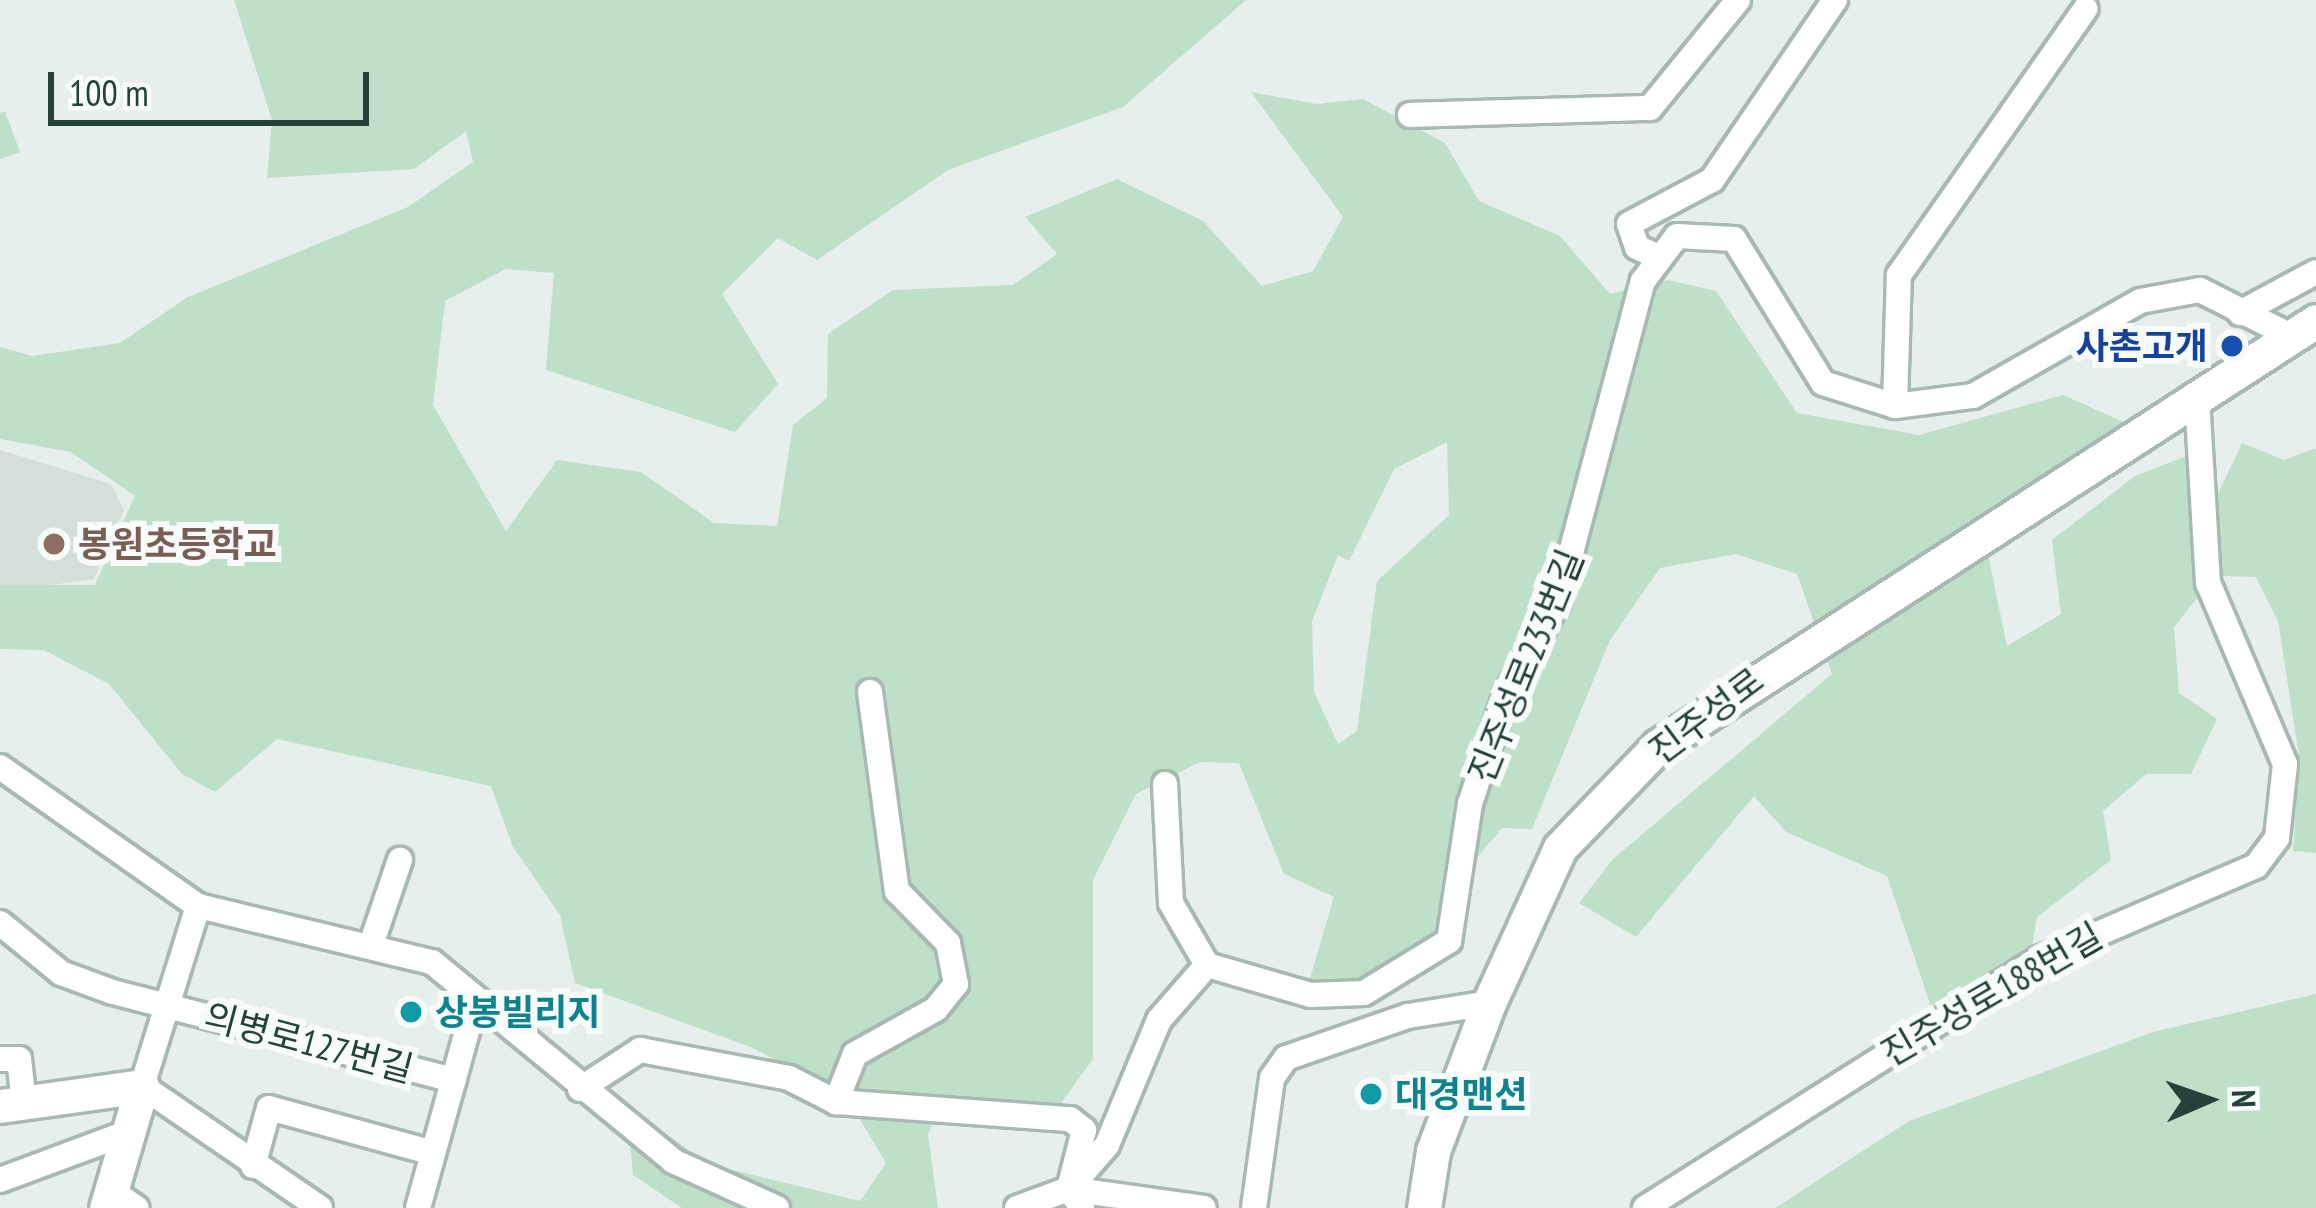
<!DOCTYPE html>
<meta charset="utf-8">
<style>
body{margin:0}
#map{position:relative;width:2316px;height:1208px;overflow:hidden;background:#e6efeb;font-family:"PT Sans Narrow","Noto Sans KR",sans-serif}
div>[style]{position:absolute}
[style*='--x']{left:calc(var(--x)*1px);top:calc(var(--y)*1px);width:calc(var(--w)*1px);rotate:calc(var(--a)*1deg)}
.built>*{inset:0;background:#d4dfda}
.green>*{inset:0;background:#bfe0c8}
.roads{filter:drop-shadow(3px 0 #a8b8b2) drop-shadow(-3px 0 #a8b8b2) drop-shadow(0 3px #a8b8b2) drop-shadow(0 -3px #a8b8b2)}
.street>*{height:24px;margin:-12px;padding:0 12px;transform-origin:12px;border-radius:12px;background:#fff}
.secondary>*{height:33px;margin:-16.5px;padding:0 16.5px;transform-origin:16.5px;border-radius:16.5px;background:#fff}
.dots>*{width:33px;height:33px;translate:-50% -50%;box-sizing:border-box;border:6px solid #f7fbf9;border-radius:50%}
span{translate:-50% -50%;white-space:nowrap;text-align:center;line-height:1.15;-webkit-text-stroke:12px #f7fbf9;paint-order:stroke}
.transit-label{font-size:36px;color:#164399;font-weight:700}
.right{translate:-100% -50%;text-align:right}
.education-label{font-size:36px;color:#785e54;font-weight:700}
.left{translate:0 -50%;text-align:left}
.street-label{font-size:36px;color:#24423a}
.culture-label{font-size:36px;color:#0d838f;font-weight:700}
.north{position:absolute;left:2148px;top:1040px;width:120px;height:120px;-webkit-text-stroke:9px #f7fbf9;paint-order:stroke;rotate:88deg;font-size:33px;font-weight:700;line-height:48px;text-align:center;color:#24423a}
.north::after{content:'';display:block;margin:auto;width:42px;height:54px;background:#24423a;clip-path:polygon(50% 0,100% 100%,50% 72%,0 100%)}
.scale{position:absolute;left:48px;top:72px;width:321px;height:54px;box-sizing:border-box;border:6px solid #24423a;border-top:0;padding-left:15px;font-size:36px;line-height:42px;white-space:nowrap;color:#24423a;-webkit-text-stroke:9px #f7fbf9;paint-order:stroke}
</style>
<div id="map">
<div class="built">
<i style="clip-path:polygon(0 450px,111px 484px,124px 510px,94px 579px,0 592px)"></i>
</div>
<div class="green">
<i style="clip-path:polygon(evenodd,234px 0,1246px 0,1123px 107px,948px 170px,817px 260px,778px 238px,722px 294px,778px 384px,735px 432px,546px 370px,554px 273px,506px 269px,445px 301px,433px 405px,506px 531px,557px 460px,641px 472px,714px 523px,777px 526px,793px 425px,827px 398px,828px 334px,893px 290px,1013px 285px,1057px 254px,1025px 217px,1117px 179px,1203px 221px,1262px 286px,1313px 271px,1343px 217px,1251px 92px,1317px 104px,1363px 99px,1445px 143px,1479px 201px,1560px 236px,1610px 294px,1668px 280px,1716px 291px,1797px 413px,1919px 435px,2063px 395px,2126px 423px,1984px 535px,2007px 646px,2061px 614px,2052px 540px,2135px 476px,2194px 453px,2201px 593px,2174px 627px,2179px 693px,2217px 719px,2191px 774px,2146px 774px,2103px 811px,2111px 860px,2037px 917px,2031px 952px,1933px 1013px,1887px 876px,1786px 832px,1754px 796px,1636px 937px,1579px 903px,1613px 859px,1832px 674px,1797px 574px,1736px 554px,1660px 568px,1610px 640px,1532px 829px,1502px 828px,1455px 884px,1436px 951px,1350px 1007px,1305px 995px,1334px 897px,1284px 874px,1239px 763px,1200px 762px,1136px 794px,1093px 880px,1093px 1059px,1049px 1120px,940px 1108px,928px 1134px,938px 1208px,682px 1208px,633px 1175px,629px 1133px,655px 1126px,708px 1164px,860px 1201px,886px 1163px,847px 1098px,753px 1048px,575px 983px,560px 915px,513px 847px,491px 786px,277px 739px,215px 792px,182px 774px,109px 684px,44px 650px,0 649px,0 585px,95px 585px,135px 496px,71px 452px,0 439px,0 347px,33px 356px,120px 343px,188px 297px,408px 207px,473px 162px,466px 131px,414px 169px,267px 178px,272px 120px,234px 0,1447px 442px,1449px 515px,1377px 581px,1357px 731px,1338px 744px,1314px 692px,1312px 621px,1338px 555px,1349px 561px,1394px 469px,1447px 442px)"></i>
<i style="clip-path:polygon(5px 111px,20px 152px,0 159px,0 113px)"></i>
<i style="clip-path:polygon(2242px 443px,2284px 460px,2316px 448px,2316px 853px,2293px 851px,2299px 756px,2278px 621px,2256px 577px,2221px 576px,2216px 498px)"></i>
<i style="clip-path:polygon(2316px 994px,2316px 1208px,1775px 1208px,1909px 1121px,2153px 1032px)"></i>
</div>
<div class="roads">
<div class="street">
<i style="--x:1410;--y:115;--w:240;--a:-1.7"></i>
<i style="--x:1650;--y:108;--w:139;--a:-50.8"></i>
<i style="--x:1656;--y:256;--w:21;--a:-155"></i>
<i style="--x:1637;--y:247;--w:24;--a:-109"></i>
<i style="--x:1629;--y:224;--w:94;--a:-27.9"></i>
<i style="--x:1712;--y:180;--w:218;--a:-55.7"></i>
<i style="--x:2240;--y:313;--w:86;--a:-28.3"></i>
<i style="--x:1895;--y:406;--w:131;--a:-88.3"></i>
<i style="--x:1899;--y:275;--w:325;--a:-55"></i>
<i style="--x:870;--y:692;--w:201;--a:82.3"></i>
<i style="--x:897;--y:891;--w:73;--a:45.6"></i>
<i style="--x:948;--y:943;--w:42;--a:79"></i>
<i style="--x:956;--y:984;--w:32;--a:129"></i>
<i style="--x:936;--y:1009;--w:93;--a:150.9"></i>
<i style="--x:855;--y:1054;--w:52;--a:111.6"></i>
<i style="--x:836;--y:1102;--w:235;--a:4.2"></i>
<i style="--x:1070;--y:1119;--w:18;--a:38"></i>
<i style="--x:1084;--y:1130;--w:61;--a:104.3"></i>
<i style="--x:1069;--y:1189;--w:23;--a:56"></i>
<i style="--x:0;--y:767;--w:242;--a:35.1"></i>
<i style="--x:1165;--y:784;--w:119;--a:87.1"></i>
<i style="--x:1171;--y:903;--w:72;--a:59.9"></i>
<i style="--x:0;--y:923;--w:79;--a:39.3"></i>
<i style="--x:61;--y:973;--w:55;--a:20.1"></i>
<i style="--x:113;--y:992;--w:352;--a:14.5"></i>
<i style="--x:371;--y:945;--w:90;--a:-71.2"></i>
<i style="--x:0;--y:1059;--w:19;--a:0"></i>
<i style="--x:19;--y:1059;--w:43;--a:83.4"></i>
<i style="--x:580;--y:1089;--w:72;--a:-33"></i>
<i style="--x:640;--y:1050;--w:152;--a:10.6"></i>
<i style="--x:789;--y:1078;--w:53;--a:27.1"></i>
<i style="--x:253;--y:1166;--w:60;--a:-74.6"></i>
<i style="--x:269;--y:1108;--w:170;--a:15.3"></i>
<i style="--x:0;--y:1180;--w:132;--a:-20.4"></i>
<i style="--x:1069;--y:1189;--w:58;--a:-49.2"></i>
<i style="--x:1107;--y:1145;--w:135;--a:-67.4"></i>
<i style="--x:1159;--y:1020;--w:73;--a:-48.9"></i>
<i style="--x:1207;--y:965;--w:108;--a:16.1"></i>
<i style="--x:1311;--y:995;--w:53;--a:-2.2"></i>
<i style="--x:1364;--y:993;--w:100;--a:-31.5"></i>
<i style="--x:1449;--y:941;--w:139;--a:-81.3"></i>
<i style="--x:1470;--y:804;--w:116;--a:-71.9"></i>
<i style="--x:1506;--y:694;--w:106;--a:-60.5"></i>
<i style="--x:1558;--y:602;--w:332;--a:-75.2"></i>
<i style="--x:1643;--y:281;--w:56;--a:-52.9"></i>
<i style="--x:1677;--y:236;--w:57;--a:3"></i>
<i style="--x:1734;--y:239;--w:169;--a:58.3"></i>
<i style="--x:1823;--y:383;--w:76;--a:17.7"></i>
<i style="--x:1895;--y:406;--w:79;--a:-7.3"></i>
<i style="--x:1973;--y:396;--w:192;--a:-29.6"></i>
<i style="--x:2140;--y:301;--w:61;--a:-10.4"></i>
<i style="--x:2200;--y:290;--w:102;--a:26.8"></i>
<i style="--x:110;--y:1190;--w:32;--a:34"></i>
<i style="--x:320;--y:1208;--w:216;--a:-145.6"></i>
<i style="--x:142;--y:1086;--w:189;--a:-72.7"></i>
<i style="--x:198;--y:906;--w:241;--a:13.5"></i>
<i style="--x:432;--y:962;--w:313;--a:39.5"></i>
<i style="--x:673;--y:1161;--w:114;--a:24.3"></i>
<i style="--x:418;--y:1208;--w:213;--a:-74.5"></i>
<i style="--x:1017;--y:1208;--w:55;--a:-20.1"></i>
<i style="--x:1069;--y:1189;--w:136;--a:8"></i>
<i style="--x:1254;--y:1208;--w:131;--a:-82.1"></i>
<i style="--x:1272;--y:1078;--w:24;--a:-55"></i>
<i style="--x:1286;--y:1058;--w:129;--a:-19"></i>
<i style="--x:1408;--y:1016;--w:82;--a:-9.1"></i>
<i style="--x:1645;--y:1208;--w:466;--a:-32.3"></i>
<i style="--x:2039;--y:959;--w:236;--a:-23.2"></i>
<i style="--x:2256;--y:866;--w:35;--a:-53"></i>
<i style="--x:2277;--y:838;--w:74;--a:-83.8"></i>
<i style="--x:2285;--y:764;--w:197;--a:-113"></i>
<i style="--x:2208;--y:583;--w:187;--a:-93.4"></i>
</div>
<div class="secondary">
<i style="--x:0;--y:1106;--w:143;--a:-8"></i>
<i style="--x:142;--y:1086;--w:127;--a:106.4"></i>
<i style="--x:1424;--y:1208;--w:58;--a:-81"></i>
<i style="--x:1433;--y:1151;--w:158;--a:-69.3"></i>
<i style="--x:1489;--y:1003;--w:170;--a:-65.4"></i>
<i style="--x:1560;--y:848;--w:141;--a:-46.1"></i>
<i style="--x:1658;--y:746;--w:783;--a:-32.86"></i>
</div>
</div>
<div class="dots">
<i style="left:2232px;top:346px;background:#1a4fb4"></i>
<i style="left:54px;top:544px;background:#8d6e63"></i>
<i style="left:411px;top:1012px;background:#0f9aa8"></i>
<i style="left:1371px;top:1094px;background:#0f9aa8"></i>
</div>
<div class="transit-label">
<span class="right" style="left:2208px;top:346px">사촌고개</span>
</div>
<div class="education-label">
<span class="left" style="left:78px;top:544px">봉원초등학교</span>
</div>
<div class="street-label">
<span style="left:1525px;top:666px;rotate:-68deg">진주성로233번길</span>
<span style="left:1706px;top:715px;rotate:-37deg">진주성로</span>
<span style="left:1991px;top:994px;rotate:-30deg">진주성로188번길</span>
<span style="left:309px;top:1042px;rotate:15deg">의병로127번길</span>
</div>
<div class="culture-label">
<span class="left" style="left:435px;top:1012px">상봉빌리지</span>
<span class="left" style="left:1395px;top:1094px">대경맨션</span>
</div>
<div class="north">N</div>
<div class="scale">100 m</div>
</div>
